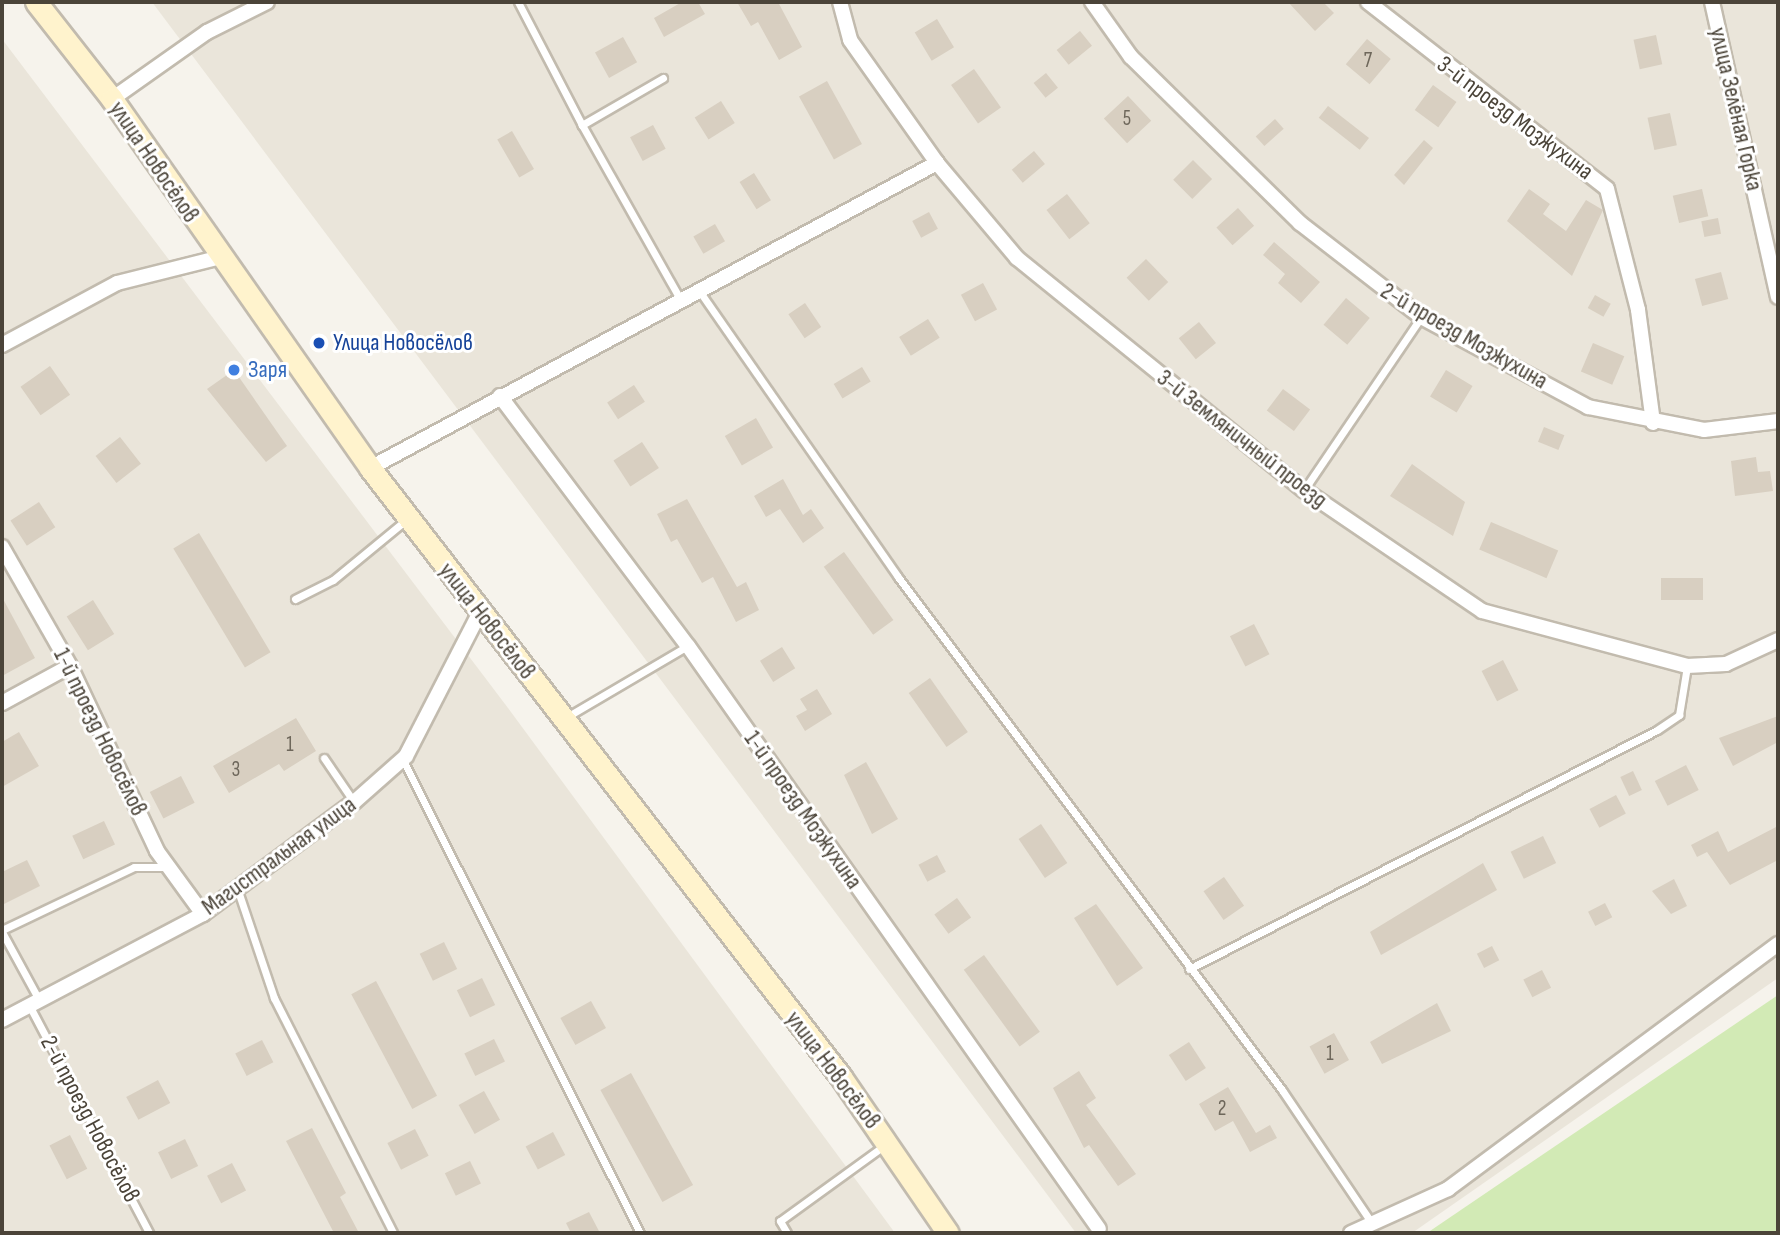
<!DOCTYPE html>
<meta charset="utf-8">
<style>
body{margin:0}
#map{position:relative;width:1780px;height:1235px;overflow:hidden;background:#f6f3ec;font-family:"Sofia Sans Condensed",sans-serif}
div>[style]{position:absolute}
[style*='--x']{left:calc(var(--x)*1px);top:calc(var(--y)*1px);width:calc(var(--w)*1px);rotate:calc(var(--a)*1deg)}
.residential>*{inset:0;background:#eae5da}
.green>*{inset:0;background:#d2eab5}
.building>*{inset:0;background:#d8cfc1;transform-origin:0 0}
.roads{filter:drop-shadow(2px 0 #c2bbae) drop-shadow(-2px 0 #c2bbae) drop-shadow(0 2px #c2bbae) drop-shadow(0 -2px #c2bbae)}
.lane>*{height:7px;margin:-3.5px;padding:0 3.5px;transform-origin:3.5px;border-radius:3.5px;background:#fff}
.street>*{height:14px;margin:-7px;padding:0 7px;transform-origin:7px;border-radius:7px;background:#fff}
.secondary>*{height:21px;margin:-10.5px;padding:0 10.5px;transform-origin:10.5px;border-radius:10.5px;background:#fff3cd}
.dots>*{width:19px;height:19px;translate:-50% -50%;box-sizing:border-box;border:4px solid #fff;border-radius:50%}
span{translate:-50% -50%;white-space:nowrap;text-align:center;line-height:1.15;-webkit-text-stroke:6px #fff;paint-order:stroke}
.number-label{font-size:21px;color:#6e675b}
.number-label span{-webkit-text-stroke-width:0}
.street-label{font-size:24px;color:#4b4439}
.transit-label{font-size:24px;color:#164399}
.left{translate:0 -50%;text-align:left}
.shop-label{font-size:24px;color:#366cbe}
.frame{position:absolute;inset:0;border:4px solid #4b4439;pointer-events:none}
</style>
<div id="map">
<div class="residential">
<i style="clip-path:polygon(152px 2px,1778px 2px,1778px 978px,1412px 1233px,1076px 1233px)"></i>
<i style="clip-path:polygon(2px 39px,508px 708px,895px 1233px,2px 1233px)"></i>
</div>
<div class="green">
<i style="clip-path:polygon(1778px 995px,1778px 1233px,1427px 1233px)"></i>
</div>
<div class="building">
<i style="clip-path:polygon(682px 2px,698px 2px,705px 14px,664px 37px,654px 18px)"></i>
<i style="clip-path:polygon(737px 2px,778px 2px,802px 47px,779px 60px,758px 22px,751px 26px)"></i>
<i style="clip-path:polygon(1288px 2px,1323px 2px,1334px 13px,1315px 31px)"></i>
<i style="left:937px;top:19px;width:33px;height:26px;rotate:59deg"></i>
<i style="left:1080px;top:31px;width:19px;height:30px;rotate:51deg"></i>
<i style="left:1656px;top:35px;width:30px;height:23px;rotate:78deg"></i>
<i style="left:623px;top:37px;width:29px;height:32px;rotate:61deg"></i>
<i style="left:1367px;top:39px;width:31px;height:33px;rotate:40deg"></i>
<i style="left:974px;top:69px;width:47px;height:28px;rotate:55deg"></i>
<i style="left:1046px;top:73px;width:19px;height:16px;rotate:51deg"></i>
<i style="left:827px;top:81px;width:72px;height:32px;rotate:61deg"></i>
<i style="left:1433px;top:85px;width:29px;height:31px;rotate:36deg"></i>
<i style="left:1128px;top:96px;width:34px;height:33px;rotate:47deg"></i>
<i style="left:721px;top:101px;width:26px;height:31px;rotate:58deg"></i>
<i style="left:1328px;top:106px;width:52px;height:15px;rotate:38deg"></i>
<i style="left:1670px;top:113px;width:33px;height:23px;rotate:78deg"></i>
<i style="left:1275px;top:119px;width:13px;height:26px;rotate:48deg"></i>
<i style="left:653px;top:125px;width:27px;height:26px;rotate:62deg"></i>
<i style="left:512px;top:131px;width:44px;height:17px;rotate:60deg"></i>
<i style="clip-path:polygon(1424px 140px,1433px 148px,1404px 185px,1394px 175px)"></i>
<i style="left:1034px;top:151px;width:17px;height:29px;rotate:50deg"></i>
<i style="left:1193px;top:160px;width:27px;height:28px;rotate:45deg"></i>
<i style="left:754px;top:173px;width:32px;height:17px;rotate:58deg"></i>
<i style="clip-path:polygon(1529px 189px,1550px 204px,1543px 214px,1566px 231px,1586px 200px,1603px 210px,1572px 276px,1507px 221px)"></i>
<i style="left:1702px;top:189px;width:28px;height:30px;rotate:77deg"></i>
<i style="left:1067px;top:194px;width:37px;height:26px;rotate:52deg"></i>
<i style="left:1238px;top:208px;width:24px;height:29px;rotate:48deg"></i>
<i style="left:929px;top:212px;width:19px;height:19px;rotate:62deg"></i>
<i style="left:1718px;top:218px;width:16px;height:17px;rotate:79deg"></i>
<i style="left:715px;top:224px;width:20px;height:25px;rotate:60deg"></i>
<i style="clip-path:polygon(1274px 242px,1320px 282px,1301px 303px,1278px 283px,1285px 274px,1263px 255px)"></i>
<i style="left:1146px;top:259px;width:32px;height:27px;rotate:46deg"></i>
<i style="left:1721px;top:272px;width:28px;height:27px;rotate:75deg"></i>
<i style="left:983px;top:283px;width:30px;height:25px;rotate:62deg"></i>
<i style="left:1595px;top:295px;width:18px;height:15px;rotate:29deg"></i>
<i style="left:1346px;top:298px;width:31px;height:35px;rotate:40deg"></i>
<i style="left:805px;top:303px;width:29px;height:20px;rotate:56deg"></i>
<i style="left:928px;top:319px;width:22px;height:34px;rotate:58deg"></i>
<i style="left:1199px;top:322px;width:27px;height:26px;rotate:51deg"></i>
<i style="left:1593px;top:343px;width:34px;height:31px;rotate:23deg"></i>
<i style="left:50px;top:366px;width:35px;height:36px;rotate:55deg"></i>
<i style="left:862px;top:367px;width:17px;height:33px;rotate:59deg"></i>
<i style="clip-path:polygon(234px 370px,287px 446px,266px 462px,207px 389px)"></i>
<i style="left:1446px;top:370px;width:31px;height:31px;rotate:31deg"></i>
<i style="left:634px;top:385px;width:20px;height:32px;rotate:57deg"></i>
<i style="left:1283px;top:389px;width:34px;height:27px;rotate:37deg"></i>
<i style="left:756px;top:418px;width:34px;height:36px;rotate:60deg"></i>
<i style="left:1544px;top:427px;width:22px;height:16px;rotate:22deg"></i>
<i style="left:120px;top:437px;width:34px;height:31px;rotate:52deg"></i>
<i style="left:642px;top:442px;width:31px;height:34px;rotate:57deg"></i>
<i style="clip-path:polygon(1756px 457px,1758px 472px,1770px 471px,1773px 491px,1735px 496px,1731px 461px)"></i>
<i style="clip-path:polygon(1412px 464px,1465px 502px,1453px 536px,1390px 496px)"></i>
<i style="clip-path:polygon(783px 479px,803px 515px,811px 509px,824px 528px,803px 543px,780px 509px,766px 517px,754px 496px)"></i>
<i style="clip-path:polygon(687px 499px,737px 587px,746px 582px,759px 610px,736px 622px,713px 577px,702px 583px,677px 539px,671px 542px,657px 514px)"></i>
<i style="left:39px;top:502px;width:30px;height:34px;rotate:57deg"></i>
<i style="left:1491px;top:522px;width:73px;height:30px;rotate:23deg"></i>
<i style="left:199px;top:533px;width:139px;height:30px;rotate:59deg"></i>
<i style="left:844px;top:552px;width:84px;height:25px;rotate:54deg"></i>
<i style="left:1703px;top:578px;width:22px;height:42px;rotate:90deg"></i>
<i style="clip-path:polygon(2px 597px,35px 658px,2px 676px)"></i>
<i style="left:93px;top:600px;width:40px;height:31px;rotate:58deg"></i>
<i style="left:1254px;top:624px;width:34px;height:27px;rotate:63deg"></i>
<i style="left:782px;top:647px;width:25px;height:26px;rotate:58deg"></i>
<i style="left:1503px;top:660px;width:34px;height:24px;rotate:63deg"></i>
<i style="left:930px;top:678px;width:66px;height:26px;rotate:55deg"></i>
<i style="clip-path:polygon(817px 689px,832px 714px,805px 731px,796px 716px,807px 710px,800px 699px)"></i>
<i style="clip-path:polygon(1778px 716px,1778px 742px,1733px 766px,1719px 738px)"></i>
<i style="clip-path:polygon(296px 718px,316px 751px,284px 771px,279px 764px,229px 793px,213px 766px)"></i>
<i style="clip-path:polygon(19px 732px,39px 766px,2px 787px,2px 742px)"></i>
<i style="clip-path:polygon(866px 762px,898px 819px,872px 834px,844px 775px)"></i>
<i style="left:1686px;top:765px;width:28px;height:35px;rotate:63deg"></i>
<i style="left:1633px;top:771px;width:21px;height:14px;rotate:65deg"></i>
<i style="left:181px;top:776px;width:30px;height:35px;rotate:63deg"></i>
<i style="left:1616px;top:795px;width:21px;height:30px;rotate:62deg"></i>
<i style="left:104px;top:821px;width:26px;height:35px;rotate:65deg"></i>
<i style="left:1041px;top:824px;width:47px;height:27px;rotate:56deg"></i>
<i style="clip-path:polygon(1778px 826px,1778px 860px,1730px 885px,1707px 852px,1697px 857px,1691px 845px,1718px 831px,1728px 852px)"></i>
<i style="left:1543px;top:836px;width:30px;height:36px;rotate:64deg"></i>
<i style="left:937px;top:855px;width:19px;height:21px;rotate:62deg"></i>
<i style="clip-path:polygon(27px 860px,40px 886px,2px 905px,2px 872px)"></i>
<i style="clip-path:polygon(1483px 863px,1497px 890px,1381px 955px,1370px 932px)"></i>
<i style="left:1224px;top:877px;width:35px;height:25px;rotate:55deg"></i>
<i style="clip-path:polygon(1674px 879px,1687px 906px,1671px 914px,1652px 891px)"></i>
<i style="left:957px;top:898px;width:24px;height:28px;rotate:54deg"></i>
<i style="left:1605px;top:903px;width:16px;height:19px;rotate:63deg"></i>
<i style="clip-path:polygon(1096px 904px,1143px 968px,1117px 986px,1074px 918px)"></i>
<i style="left:444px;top:942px;width:30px;height:27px;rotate:64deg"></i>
<i style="left:1492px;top:946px;width:16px;height:17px;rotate:63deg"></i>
<i style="left:984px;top:955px;width:95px;height:25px;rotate:54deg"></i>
<i style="left:1542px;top:970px;width:20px;height:21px;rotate:63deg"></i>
<i style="left:482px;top:978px;width:30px;height:28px;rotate:64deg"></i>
<i style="left:376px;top:981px;width:130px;height:28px;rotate:62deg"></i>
<i style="left:591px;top:1001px;width:31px;height:35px;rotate:61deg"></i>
<i style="clip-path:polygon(1437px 1003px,1451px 1031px,1382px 1064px,1370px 1042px)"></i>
<i style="left:1334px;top:1033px;width:31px;height:28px;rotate:61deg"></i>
<i style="left:494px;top:1039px;width:25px;height:33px;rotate:64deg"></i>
<i style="left:262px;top:1040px;width:25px;height:30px;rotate:63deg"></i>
<i style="left:1189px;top:1042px;width:31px;height:24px;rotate:57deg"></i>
<i style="clip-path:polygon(1079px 1071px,1096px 1098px,1086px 1105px,1136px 1174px,1118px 1186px,1089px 1145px,1084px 1148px,1053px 1088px)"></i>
<i style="left:631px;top:1073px;width:128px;height:35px;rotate:61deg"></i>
<i style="left:158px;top:1080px;width:26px;height:36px;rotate:62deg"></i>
<i style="clip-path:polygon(1228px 1087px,1256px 1133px,1270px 1125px,1277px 1138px,1250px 1152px,1233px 1121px,1215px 1131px,1199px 1104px)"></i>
<i style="left:484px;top:1091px;width:33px;height:29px;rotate:61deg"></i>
<i style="clip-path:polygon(312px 1128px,346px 1193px,340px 1197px,359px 1233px,334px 1233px,286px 1141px)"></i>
<i style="left:415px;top:1129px;width:30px;height:31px;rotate:63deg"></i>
<i style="left:553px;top:1132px;width:26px;height:31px;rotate:62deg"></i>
<i style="left:70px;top:1135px;width:38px;height:23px;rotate:63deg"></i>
<i style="left:185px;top:1139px;width:30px;height:30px;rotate:64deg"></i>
<i style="left:470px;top:1161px;width:25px;height:28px;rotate:64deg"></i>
<i style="left:232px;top:1163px;width:31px;height:28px;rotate:63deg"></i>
<i style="clip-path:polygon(589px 1212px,600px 1233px,571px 1233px,566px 1223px)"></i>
</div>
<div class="roads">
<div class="lane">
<i style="--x:518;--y:2;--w:139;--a:62.5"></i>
<i style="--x:663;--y:78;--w:94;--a:149.9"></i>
<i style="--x:582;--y:125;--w:202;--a:60.6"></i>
<i style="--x:700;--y:292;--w:347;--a:55.2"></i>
<i style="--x:898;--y:577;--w:641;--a:53.18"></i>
<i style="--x:1282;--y:1090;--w:159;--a:56"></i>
<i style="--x:1304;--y:490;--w:209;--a:-55.9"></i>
<i style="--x:295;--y:599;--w:42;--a:-26.6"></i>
<i style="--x:333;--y:580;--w:96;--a:-39.5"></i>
<i style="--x:565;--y:718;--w:142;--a:-30.5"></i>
<i style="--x:324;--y:758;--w:53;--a:55.7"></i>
<i style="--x:403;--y:760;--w:529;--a:63.39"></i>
<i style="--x:238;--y:891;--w:113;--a:71.4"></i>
<i style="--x:274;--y:998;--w:263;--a:63.1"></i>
<i style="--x:2;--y:930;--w:146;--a:-25.5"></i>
<i style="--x:134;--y:867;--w:34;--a:0"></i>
<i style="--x:2;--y:932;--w:77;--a:61.4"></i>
<i style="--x:1189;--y:969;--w:525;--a:-27.05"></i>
<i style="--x:1657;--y:730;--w:27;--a:-34"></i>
<i style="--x:1679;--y:715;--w:50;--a:-80.7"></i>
<i style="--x:29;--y:1005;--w:258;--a:62.2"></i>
<i style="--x:787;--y:1233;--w:14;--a:-120"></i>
<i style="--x:780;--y:1221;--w:130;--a:-35.9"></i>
</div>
<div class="street">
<i style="--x:840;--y:2;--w:39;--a:75"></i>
<i style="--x:850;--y:40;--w:151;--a:54.7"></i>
<i style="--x:937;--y:163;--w:124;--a:49.9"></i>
<i style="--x:1017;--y:258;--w:369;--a:39"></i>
<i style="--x:1304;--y:490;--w:215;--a:34.2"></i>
<i style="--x:1482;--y:611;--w:212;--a:15"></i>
<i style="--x:1687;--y:666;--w:39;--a:-3"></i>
<i style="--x:1726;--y:664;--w:57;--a:-24.8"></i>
<i style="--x:1092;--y:2;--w:67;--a:54.7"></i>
<i style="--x:1131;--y:57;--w:237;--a:44.5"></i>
<i style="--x:1300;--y:223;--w:153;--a:37.8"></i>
<i style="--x:1421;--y:317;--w:190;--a:28.3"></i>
<i style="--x:1588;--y:407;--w:118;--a:11.2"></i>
<i style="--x:1704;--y:430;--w:75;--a:-6.9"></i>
<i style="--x:1368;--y:2;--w:303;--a:38"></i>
<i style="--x:1607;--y:189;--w:125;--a:75.6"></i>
<i style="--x:1638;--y:310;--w:114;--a:82.4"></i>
<i style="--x:1712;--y:2;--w:302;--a:77.4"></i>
<i style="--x:112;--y:99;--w:116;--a:-35.2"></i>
<i style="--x:207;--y:32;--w:67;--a:-26.6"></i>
<i style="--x:2;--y:345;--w:131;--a:-28.3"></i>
<i style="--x:117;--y:283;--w:103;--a:-14"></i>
<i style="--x:500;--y:396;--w:313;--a:53.1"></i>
<i style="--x:688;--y:646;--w:713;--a:54.82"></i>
<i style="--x:370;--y:468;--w:644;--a:-28.28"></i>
<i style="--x:2;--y:547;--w:137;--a:60.3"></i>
<i style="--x:70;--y:666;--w:204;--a:64.8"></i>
<i style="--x:157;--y:851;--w:78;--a:53.9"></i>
<i style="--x:2;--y:703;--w:77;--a:-28.6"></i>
<i style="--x:2;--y:1020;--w:227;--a:-27.8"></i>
<i style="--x:203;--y:914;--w:188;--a:-36.6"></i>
<i style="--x:354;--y:802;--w:69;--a:-41.5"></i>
<i style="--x:406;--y:756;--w:160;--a:-62.8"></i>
<i style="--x:1351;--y:1233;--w:107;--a:-24.4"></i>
<i style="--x:1448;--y:1189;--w:411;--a:-36.6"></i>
</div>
<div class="secondary">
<i style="--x:36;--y:2;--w:123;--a:51.9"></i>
<i style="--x:112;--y:99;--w:450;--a:55"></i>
<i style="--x:370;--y:468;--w:770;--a:52.28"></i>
<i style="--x:841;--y:1077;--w:189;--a:55.6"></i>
</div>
</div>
<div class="dots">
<i style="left:319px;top:343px;background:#1a4fb4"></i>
<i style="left:234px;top:370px;background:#3f7fe0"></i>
</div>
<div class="number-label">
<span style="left:1368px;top:61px">7</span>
<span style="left:1127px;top:119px">5</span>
<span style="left:290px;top:745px">1</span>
<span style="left:236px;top:770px">3</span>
<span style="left:1330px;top:1054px">1</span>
<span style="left:1222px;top:1109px">2</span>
</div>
<div class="street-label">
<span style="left:1736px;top:109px;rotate:77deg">улица Зелёная Горка</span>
<span style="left:1515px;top:118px;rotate:37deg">3-й проезд Мозжухина</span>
<span style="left:154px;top:162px;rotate:56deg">улица Новосёлов</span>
<span style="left:1464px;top:336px;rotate:30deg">2-й проезд Мозжухина</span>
<span style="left:1242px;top:439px;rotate:38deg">3-й Земляничный проезд</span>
<span style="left:487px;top:621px;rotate:52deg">улица Новосёлов</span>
<span style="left:100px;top:732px;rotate:64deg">1-й проезд Новосёлов</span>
<span style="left:803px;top:810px;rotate:55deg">1-й проезд Мозжухина</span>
<span style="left:279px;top:856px;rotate:-36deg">Магистральная улица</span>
<span style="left:833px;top:1070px;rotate:53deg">улица Новосёлов</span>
<span style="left:90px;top:1119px;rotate:62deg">2-й проезд Новосёлов</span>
</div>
<div class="transit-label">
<span class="left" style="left:333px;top:343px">Улица Новосёлов</span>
</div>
<div class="shop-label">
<span class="left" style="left:248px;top:370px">Заря</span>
</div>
<div class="frame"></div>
</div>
